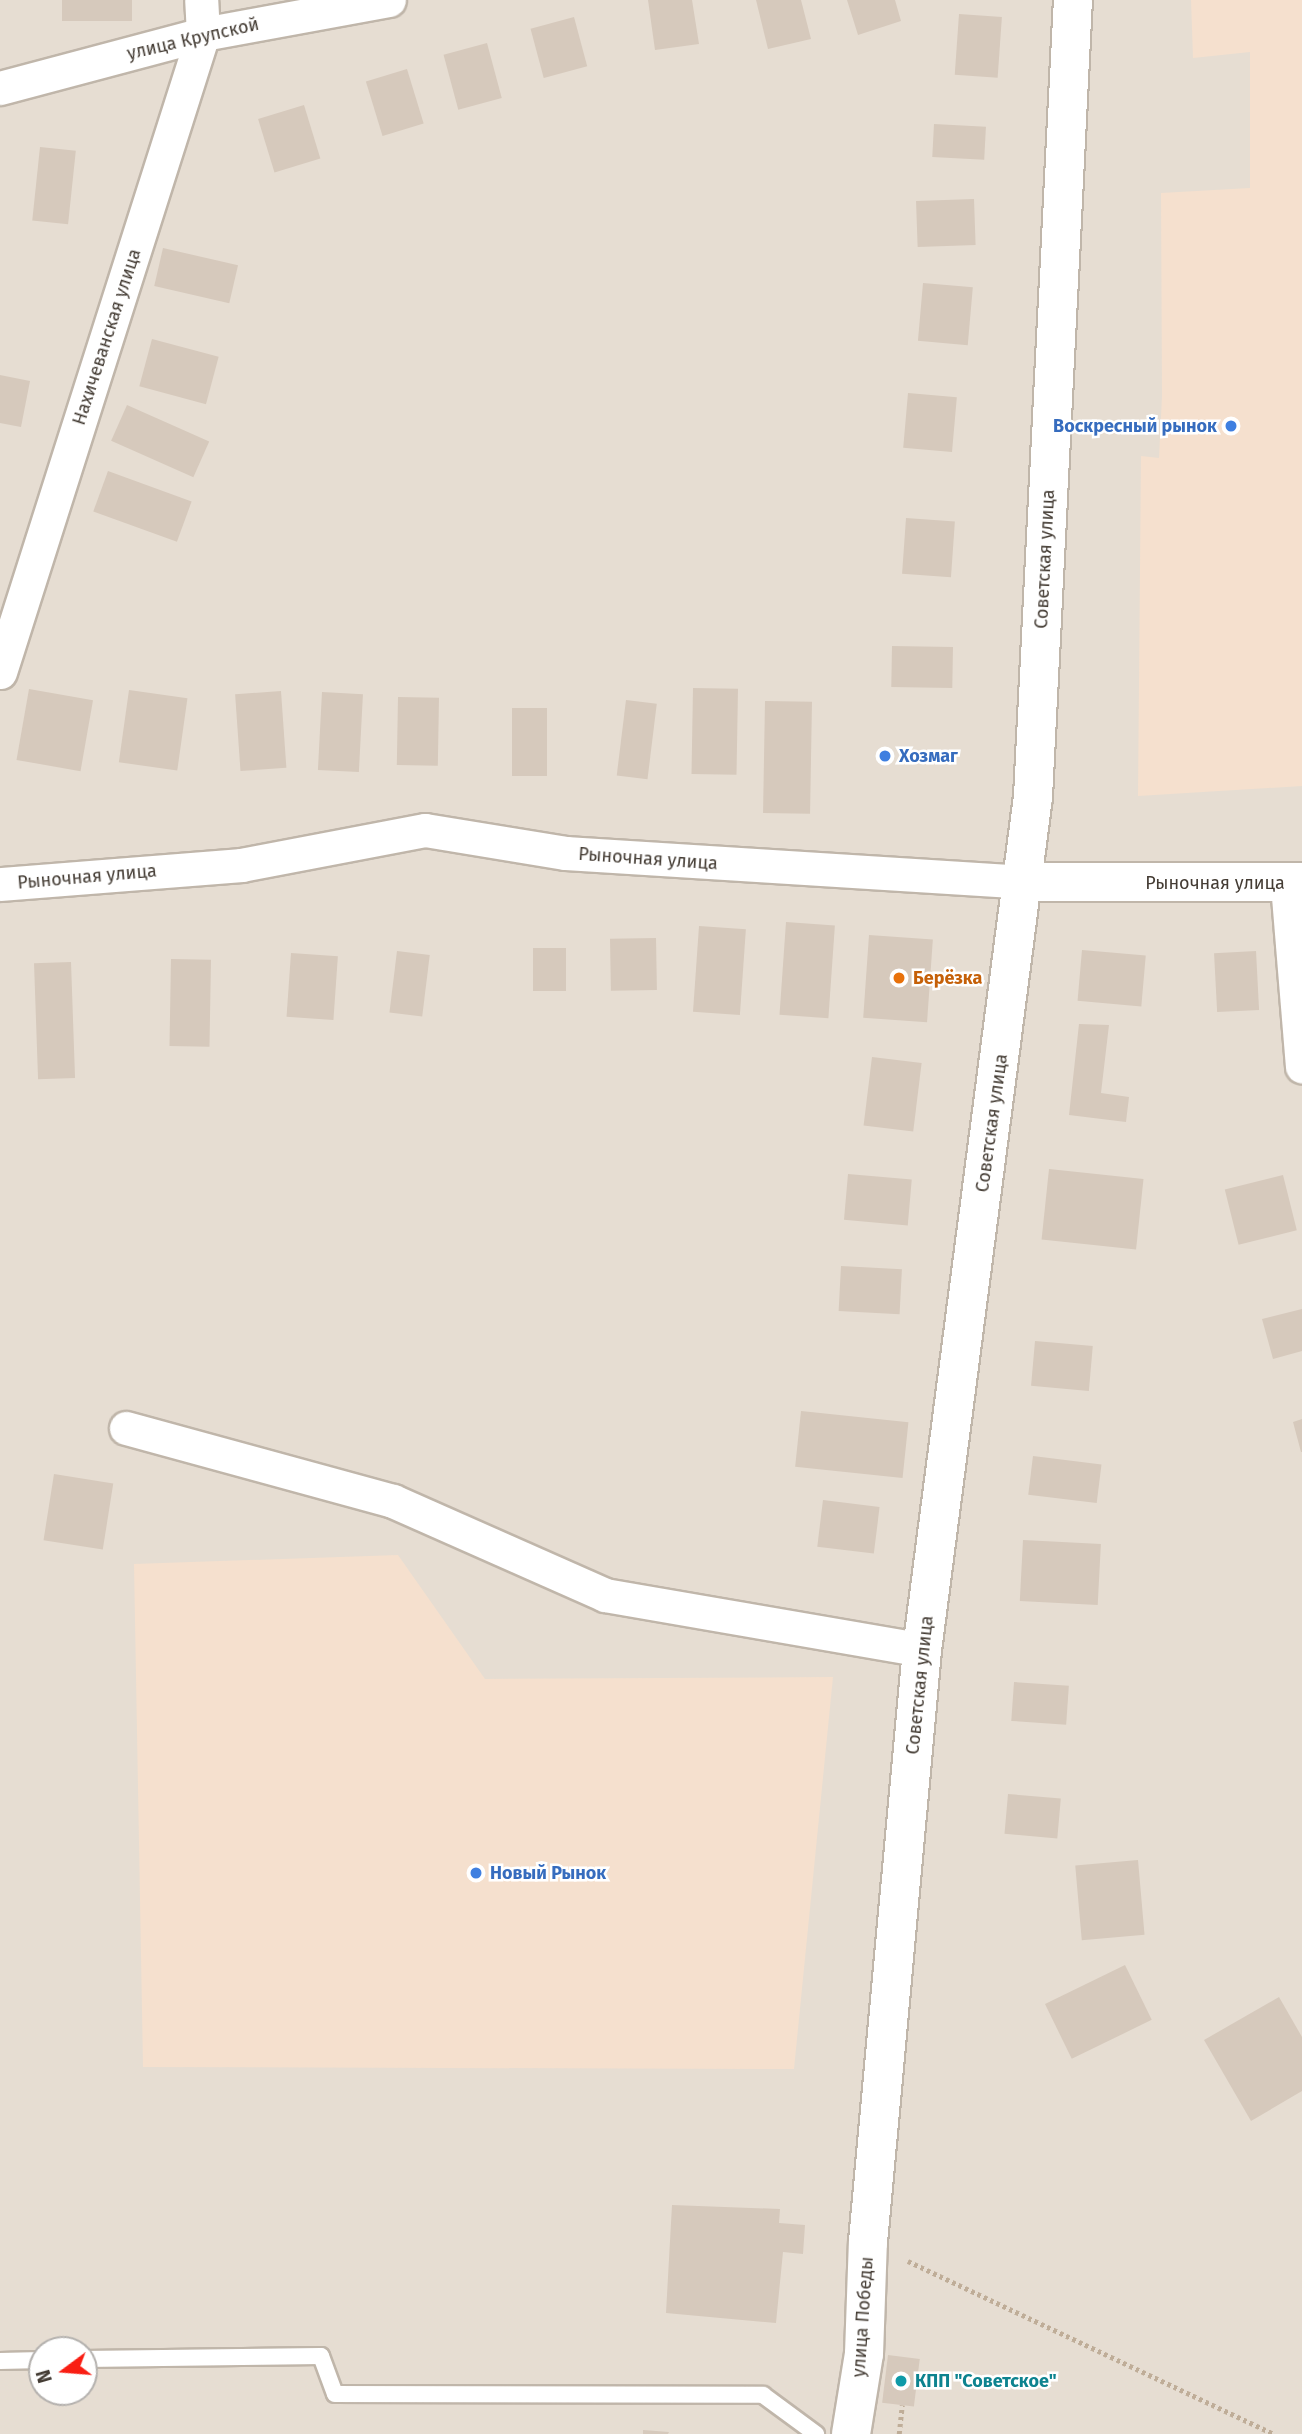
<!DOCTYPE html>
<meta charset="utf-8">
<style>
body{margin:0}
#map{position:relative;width:1302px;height:2434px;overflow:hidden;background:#f2ece4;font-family:"Fira Sans",sans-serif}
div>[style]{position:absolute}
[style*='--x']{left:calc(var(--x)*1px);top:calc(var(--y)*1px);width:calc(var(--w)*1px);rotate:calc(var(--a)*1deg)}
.residential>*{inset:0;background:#e6ddd2}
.commercial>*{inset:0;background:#f5e0ce}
.building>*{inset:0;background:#d6c9bc;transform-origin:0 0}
.path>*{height:4.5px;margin-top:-2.25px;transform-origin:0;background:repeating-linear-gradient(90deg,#bfad98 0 3.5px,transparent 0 7px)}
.roads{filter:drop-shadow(2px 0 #c0b6aa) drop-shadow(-2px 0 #c0b6aa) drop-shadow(0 2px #c0b6aa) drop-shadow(0 -2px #c0b6aa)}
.service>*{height:16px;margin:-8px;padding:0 8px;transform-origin:8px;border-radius:8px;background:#fff}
.minor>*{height:33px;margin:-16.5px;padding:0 16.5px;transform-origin:16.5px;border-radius:16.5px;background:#fff}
.tertiary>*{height:38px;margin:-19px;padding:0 19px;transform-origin:19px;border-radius:19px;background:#fff}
.dots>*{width:19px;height:19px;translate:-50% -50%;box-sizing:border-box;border:4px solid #fff;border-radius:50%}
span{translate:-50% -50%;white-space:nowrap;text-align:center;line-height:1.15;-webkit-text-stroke:5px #fff;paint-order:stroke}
.street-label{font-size:18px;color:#443c34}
.shop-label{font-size:18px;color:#366cbe;font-weight:700}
.right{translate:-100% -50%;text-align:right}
.left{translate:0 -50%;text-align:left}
.food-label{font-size:18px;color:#c56008;font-weight:700}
.culture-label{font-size:18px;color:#0d838f;font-weight:700}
.north{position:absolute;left:28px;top:2336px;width:70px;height:70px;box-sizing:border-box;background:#fff;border:2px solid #b4b1ae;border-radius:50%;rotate:254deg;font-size:19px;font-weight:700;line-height:28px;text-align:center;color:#443c34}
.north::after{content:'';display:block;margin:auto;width:24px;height:32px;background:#f91e13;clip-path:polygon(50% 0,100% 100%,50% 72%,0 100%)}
</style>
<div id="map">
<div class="residential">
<i style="clip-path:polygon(evenodd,0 0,1302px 0,1302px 2434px,0 2434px,0 0,42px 2350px,84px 2350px,84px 2392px,42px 2392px,42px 2350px)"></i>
</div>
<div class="commercial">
<i style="clip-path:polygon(1191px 0,1302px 0,1302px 786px,1138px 796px,1141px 456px,1159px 458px,1162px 396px,1161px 193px,1250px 188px,1250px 52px,1193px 58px)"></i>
<i style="clip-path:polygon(398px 1555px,485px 1679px,833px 1677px,794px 2069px,143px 2067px,134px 1564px)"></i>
</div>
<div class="building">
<i style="left:62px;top:0;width:70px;height:21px"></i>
<i style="clip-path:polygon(648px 0,692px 0,699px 44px,655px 50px)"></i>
<i style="clip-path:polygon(756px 0,801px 0,811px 39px,768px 49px)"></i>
<i style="clip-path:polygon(847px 0,895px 0,901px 21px,858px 35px)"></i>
<i style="left:959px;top:14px;width:43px;height:61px;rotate:4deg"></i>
<i style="left:574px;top:17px;width:51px;height:45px;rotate:75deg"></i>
<i style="left:487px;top:43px;width:57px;height:45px;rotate:75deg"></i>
<i style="left:407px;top:69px;width:57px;height:43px;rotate:73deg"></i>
<i style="left:304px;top:105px;width:56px;height:48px;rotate:73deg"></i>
<i style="left:934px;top:124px;width:52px;height:33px;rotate:3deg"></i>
<i style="left:40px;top:147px;width:36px;height:74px;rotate:6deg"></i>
<i style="left:974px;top:199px;width:46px;height:58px;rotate:88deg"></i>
<i style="left:163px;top:248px;width:77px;height:39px;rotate:13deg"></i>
<i style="left:923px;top:283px;width:50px;height:58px;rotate:5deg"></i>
<i style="left:152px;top:339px;width:69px;height:49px;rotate:15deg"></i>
<i style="clip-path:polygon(0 375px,30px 381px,21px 427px,0 423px)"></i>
<i style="left:908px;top:393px;width:49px;height:55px;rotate:5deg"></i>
<i style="left:127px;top:405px;width:90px;height:39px;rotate:24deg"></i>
<i style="left:108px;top:471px;width:89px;height:43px;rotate:20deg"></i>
<i style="left:906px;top:518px;width:49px;height:56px;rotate:4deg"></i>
<i style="left:892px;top:646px;width:61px;height:41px;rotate:1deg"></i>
<i style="left:693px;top:688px;width:45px;height:86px;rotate:1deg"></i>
<i style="left:29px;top:689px;width:65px;height:72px;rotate:10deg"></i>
<i style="left:129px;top:690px;width:59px;height:73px;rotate:8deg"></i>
<i style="left:281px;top:691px;width:77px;height:46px;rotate:86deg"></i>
<i style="left:322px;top:692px;width:41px;height:78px;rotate:3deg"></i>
<i style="left:398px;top:697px;width:41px;height:68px;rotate:1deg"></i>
<i style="left:626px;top:700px;width:31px;height:76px;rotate:7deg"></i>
<i style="left:765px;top:701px;width:47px;height:112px;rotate:1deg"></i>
<i style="left:512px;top:708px;width:35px;height:68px"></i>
<i style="left:786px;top:922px;width:49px;height:93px;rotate:4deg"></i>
<i style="left:699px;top:926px;width:47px;height:86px;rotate:4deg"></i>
<i style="left:869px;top:935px;width:64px;height:83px;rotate:4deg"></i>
<i style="left:656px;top:938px;width:52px;height:46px;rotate:89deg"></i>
<i style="left:533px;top:948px;width:33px;height:43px"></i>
<i style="left:1082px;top:950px;width:64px;height:51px;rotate:5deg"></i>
<i style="left:397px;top:951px;width:33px;height:62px;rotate:7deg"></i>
<i style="left:1256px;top:951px;width:59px;height:42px;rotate:87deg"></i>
<i style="left:291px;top:953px;width:47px;height:64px;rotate:4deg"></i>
<i style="left:171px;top:959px;width:40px;height:87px;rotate:1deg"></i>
<i style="left:71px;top:962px;width:116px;height:37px;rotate:88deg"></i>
<i style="clip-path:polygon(1079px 1024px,1109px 1025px,1101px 1093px,1129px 1097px,1126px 1122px,1069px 1115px)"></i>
<i style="left:872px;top:1057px;width:50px;height:69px;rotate:7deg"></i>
<i style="left:1049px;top:1169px;width:95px;height:71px;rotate:6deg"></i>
<i style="left:848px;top:1174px;width:64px;height:46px;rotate:5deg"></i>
<i style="left:1283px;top:1175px;width:57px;height:60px;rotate:76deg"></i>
<i style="left:841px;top:1266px;width:61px;height:45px;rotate:3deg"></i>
<i style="clip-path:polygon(1302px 1309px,1302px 1351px,1273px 1359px,1262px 1319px)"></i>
<i style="left:1035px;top:1341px;width:58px;height:45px;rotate:5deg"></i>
<i style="left:801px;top:1411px;width:108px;height:56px;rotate:6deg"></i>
<i style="clip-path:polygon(1302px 1419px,1302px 1452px,1301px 1452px,1293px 1422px)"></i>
<i style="left:1033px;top:1456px;width:69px;height:39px;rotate:7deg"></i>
<i style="left:54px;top:1474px;width:60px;height:67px;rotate:9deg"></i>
<i style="left:823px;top:1500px;width:57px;height:47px;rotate:7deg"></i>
<i style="left:1023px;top:1540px;width:78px;height:61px;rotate:3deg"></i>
<i style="left:1014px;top:1682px;width:55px;height:39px;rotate:4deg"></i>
<i style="left:1008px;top:1794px;width:53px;height:40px;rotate:5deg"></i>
<i style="left:1138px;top:1860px;width:75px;height:63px;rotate:85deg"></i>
<i style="left:1125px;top:1965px;width:61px;height:89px;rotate:64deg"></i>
<i style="clip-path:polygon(1279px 1997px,1302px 2037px,1302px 2091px,1251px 2121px,1204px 2040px)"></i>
<i style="clip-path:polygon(672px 2205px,780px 2209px,779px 2223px,805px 2225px,803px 2254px,783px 2252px,776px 2323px,666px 2313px)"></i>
<i style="left:888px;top:2355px;width:32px;height:48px;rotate:7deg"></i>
<i style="clip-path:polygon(643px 2430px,669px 2432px,668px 2434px,643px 2434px)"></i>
</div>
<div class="path">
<i style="--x:908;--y:2261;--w:405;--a:25.3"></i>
<i style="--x:899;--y:2434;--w:29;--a:-84"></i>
</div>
<div class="roads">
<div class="service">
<i style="--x:84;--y:2359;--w:237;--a:-0.7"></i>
<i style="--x:321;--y:2356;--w:40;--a:69.8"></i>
<i style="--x:335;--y:2394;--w:428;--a:0.1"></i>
<i style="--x:763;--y:2395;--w:66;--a:36.3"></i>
<i style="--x:0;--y:2361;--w:42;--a:-1.4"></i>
</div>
<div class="minor">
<i style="--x:0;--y:88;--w:210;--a:-14.9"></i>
<i style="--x:203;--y:34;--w:189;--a:-10.4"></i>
<i style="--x:0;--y:672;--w:670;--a:-72.35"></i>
<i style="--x:203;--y:34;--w:34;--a:-93"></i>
<i style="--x:0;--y:884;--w:242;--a:-4.5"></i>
<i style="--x:241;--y:865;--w:187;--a:-10.8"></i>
<i style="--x:425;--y:830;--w:143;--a:9.3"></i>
<i style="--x:566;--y:853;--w:459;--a:3.6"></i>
<i style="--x:1287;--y:884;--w:183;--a:85.3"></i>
<i style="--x:126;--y:1428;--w:277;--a:15.3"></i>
<i style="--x:393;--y:1501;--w:232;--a:23.9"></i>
<i style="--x:605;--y:1595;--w:322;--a:9.8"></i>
</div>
<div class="tertiary">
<i style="--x:1024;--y:882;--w:278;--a:0"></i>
<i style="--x:851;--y:2434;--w:81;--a:-80.8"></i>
<i style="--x:864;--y:2354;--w:112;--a:-88"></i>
<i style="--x:868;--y:2242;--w:594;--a:-84.79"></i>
<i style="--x:922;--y:1650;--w:860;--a:-82.59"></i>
<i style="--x:1033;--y:797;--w:798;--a:-87.13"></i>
</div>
</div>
<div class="dots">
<i style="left:1231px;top:426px;background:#3f7fe0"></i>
<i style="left:885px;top:756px;background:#3f7fe0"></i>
<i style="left:899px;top:978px;background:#e8710a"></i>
<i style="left:476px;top:1873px;background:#3f7fe0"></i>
<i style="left:901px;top:2381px;background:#0f9aa8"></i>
</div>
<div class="street-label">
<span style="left:193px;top:39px;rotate:-13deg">улица Крупской</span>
<span style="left:107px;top:337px;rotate:-72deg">Нахичеванская улица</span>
<span style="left:1045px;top:559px;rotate:-87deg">Советская улица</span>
<span style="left:648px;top:859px;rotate:4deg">Рыночная улица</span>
<span style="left:87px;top:877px;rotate:-5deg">Рыночная улица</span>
<span style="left:1215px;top:883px">Рыночная улица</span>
<span style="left:992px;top:1123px;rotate:-82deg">Советская улица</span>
<span style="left:920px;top:1685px;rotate:-84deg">Советская улица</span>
<span style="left:863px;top:2317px;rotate:-86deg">улица Победы</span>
</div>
<div class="shop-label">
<span class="right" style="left:1217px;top:426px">Воскресный рынок</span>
<span class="left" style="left:899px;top:756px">Хозмаг</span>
<span class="left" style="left:490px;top:1873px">Новый Рынок</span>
</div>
<div class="food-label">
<span class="left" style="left:913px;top:978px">Берёзка</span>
</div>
<div class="culture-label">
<span class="left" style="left:915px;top:2381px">КПП "Советское"</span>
</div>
<div class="north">N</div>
</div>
